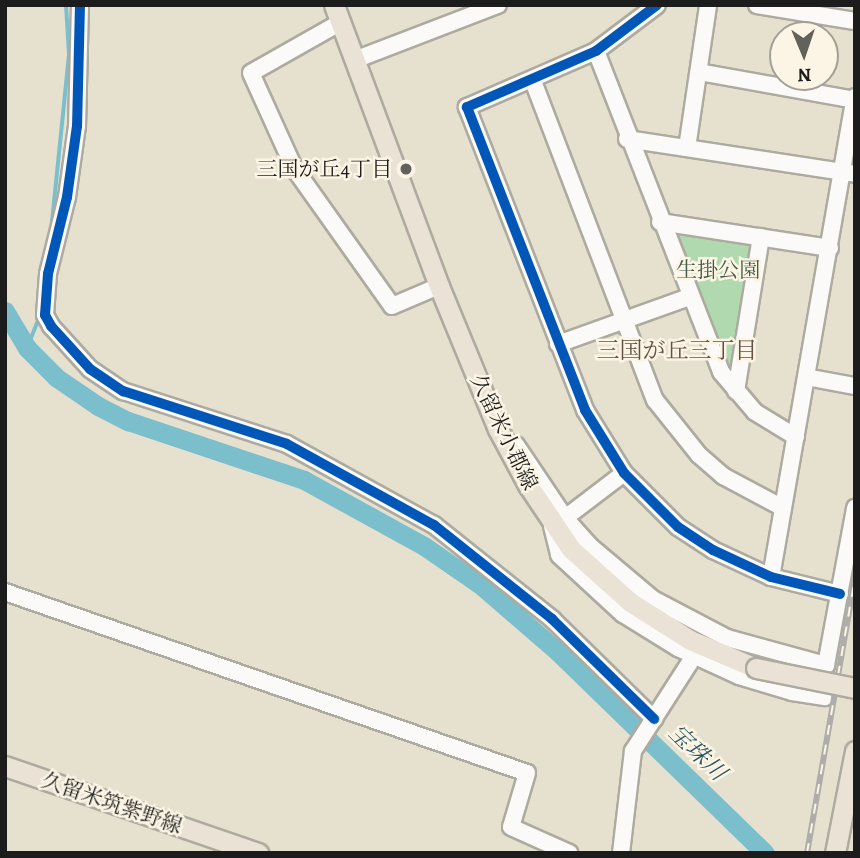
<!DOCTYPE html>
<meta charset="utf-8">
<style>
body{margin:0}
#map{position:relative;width:860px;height:858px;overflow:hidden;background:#e6e0cf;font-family:Alegreya,"Noto Serif JP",serif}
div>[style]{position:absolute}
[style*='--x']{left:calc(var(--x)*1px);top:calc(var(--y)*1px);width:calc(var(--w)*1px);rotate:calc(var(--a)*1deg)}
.green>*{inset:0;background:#b1d9af}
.stream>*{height:3.5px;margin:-1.75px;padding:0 1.75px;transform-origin:1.75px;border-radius:1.75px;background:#7bbfcd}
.river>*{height:19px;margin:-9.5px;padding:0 9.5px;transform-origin:9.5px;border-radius:9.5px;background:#7bbfcd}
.roads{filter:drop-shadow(2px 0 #adaa9f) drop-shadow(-2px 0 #adaa9f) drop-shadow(0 2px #adaa9f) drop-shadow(0 -2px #adaa9f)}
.minor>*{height:16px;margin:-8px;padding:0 8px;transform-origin:8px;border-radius:8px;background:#fbfaf8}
.major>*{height:19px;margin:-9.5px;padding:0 9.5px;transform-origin:9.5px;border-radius:9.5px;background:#e9e2d5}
.rail>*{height:6px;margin-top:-3px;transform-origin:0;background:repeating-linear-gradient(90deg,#fcf5e5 0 10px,#aeadaa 0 20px);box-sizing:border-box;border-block:2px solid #aeadaa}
.bridges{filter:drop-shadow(2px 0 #adaa9f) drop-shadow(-2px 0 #adaa9f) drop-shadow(0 2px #adaa9f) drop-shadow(0 -2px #adaa9f)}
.major-bridge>*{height:19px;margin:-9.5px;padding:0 9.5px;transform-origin:9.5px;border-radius:9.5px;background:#e9e2d5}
.cycleway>*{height:10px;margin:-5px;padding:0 5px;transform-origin:5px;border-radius:5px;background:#0057b8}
.dots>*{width:19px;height:19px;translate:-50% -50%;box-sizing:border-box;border:4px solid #fcf5e5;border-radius:50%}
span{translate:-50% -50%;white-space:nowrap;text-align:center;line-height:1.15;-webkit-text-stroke:5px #fcf5e5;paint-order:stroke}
.poi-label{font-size:21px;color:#1c1c1c}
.right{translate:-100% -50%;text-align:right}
.park-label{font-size:21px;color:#415c46}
.street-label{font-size:21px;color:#1c1c1c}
.neighbourhood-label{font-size:23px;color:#635344}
.water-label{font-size:23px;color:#305862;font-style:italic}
.frame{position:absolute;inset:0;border:7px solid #1c1c1c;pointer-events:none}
.north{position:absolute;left:769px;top:21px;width:70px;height:70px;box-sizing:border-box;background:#fcf5e5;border:2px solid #a29e95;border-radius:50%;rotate:178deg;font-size:19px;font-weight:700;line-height:28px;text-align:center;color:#1c1c1c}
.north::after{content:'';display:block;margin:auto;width:24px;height:32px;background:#63615b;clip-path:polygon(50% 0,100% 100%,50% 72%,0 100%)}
</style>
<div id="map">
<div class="green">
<i style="clip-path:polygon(673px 228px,752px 241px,755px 246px,734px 374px,727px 375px)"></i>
</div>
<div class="stream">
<i style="--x:51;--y:232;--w:179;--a:-84.2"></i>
<i style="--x:69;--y:54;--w:49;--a:-93.5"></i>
<i style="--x:38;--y:311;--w:31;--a:-86"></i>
<i style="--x:27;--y:348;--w:32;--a:-68"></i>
</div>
<div class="river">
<i style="--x:5;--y:311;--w:43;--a:59.3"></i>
<i style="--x:27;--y:348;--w:42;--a:45"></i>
<i style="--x:57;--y:378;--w:50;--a:34.3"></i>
<i style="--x:98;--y:406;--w:34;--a:27"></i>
<i style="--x:128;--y:421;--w:186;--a:18.5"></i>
<i style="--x:304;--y:480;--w:137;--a:28.8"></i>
<i style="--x:424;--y:546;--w:70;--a:34.6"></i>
<i style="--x:482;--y:586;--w:98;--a:40.9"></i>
<i style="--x:556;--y:650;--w:291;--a:44.2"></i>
</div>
<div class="roads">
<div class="minor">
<i style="--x:80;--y:5;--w:121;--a:91.4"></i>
<i style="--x:77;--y:126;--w:72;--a:98"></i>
<i style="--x:67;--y:197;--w:79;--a:103.9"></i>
<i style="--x:48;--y:274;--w:41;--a:94.2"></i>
<i style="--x:45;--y:315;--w:13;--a:61"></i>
<i style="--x:51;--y:326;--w:58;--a:47.8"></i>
<i style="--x:90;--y:369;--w:40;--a:34"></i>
<i style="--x:123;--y:391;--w:172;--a:17.9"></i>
<i style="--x:287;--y:444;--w:168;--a:28.9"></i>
<i style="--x:434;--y:525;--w:151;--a:38.5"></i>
<i style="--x:552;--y:619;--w:143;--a:44.4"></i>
<i style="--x:657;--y:5;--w:76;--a:143"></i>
<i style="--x:596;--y:51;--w:141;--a:156.5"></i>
<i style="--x:467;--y:107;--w:325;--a:68.7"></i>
<i style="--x:585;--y:410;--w:74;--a:58.2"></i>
<i style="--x:624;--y:473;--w:76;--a:45"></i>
<i style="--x:678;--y:527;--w:42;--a:33.3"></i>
<i style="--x:713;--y:550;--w:64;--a:25"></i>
<i style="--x:771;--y:577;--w:71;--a:13.8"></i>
<i style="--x:757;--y:5;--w:99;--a:9.3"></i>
<i style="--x:341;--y:22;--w:103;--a:150.5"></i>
<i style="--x:251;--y:73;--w:104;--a:65.6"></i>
<i style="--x:294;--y:168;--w:169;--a:54.6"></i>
<i style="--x:392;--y:306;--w:51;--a:-23.1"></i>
<i style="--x:596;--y:51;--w:344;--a:68.7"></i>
<i style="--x:721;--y:372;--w:52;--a:49.6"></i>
<i style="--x:755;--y:412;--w:48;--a:31.4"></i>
<i style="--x:357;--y:59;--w:151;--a:-21"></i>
<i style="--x:699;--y:72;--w:158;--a:10.2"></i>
<i style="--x:533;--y:81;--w:342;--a:69.1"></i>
<i style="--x:655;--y:400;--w:70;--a:51.3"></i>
<i style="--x:699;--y:455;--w:32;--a:41"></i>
<i style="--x:723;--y:476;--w:68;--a:28.1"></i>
<i style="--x:627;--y:139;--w:231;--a:8.7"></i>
<i style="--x:687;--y:148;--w:145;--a:-81.6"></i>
<i style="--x:660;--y:222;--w:172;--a:8.7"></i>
<i style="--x:558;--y:344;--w:139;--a:-19.7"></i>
<i style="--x:806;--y:377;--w:50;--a:10.4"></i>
<i style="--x:736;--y:391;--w:156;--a:-80.8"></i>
<i style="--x:516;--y:445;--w:88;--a:56.1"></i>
<i style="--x:565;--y:518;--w:39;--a:48"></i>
<i style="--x:591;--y:547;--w:81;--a:40"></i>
<i style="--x:653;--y:599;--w:84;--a:27.8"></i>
<i style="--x:727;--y:638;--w:103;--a:15.3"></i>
<i style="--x:826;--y:665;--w:160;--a:-79.5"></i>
<i style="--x:565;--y:518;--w:74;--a:-37.3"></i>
<i style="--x:552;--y:526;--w:30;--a:76"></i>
<i style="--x:559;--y:555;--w:87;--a:42.7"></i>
<i style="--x:623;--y:614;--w:65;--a:31.7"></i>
<i style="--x:678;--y:648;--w:67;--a:24.7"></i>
<i style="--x:739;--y:676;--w:55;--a:16.8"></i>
<i style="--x:792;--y:692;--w:33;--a:9"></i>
<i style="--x:771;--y:577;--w:487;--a:-80.1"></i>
<i style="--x:5;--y:592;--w:552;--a:19.12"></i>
<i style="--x:527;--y:773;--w:56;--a:106.5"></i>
<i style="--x:511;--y:827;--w:64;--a:24.1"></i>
<i style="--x:621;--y:853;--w:103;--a:-83.3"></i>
<i style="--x:633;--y:751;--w:113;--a:-57.3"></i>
</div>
<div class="major">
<i style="--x:334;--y:5;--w:300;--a:69.5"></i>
<i style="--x:439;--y:286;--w:155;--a:67.6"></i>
<i style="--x:498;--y:429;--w:64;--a:61.8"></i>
<i style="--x:528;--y:485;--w:77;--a:56.1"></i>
<i style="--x:571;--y:549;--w:79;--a:41.9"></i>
<i style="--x:630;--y:602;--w:71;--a:32.3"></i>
<i style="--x:690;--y:640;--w:72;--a:23"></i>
<i style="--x:5;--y:766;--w:268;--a:19"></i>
<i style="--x:835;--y:853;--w:104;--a:-78.9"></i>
</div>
</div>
<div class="rail">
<i style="--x:807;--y:853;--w:278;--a:-80.1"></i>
</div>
<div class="bridges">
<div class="major-bridge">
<i style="--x:756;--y:668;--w:101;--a:11.4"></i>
</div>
</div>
<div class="cycleway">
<i style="--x:80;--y:5;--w:121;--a:91.4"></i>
<i style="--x:77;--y:126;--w:72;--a:98"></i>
<i style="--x:67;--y:197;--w:79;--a:103.9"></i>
<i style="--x:48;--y:274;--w:41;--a:94.2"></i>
<i style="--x:45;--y:315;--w:13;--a:61"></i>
<i style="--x:51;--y:326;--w:58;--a:47.8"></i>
<i style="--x:90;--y:369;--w:40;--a:34"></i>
<i style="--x:123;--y:391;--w:172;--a:17.9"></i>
<i style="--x:287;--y:444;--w:168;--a:28.9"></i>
<i style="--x:434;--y:525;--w:151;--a:38.5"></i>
<i style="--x:552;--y:619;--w:143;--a:44.4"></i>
<i style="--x:657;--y:5;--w:76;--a:143"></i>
<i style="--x:596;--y:51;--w:141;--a:156.5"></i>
<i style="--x:467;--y:107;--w:325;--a:68.7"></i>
<i style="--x:585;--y:410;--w:74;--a:58.2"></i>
<i style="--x:624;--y:473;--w:76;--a:45"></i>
<i style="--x:678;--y:527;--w:42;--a:33.3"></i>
<i style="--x:713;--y:550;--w:64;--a:25"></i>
<i style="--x:771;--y:577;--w:71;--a:13.8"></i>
</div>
<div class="dots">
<i style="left:406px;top:169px;background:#63615b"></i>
</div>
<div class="poi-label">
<span class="right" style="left:392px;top:169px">三国が丘4丁目</span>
</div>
<div class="park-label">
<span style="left:718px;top:270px">生掛公園</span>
</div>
<div class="street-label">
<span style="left:504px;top:432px;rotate:64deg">久留米小郡線</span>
<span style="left:112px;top:803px;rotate:19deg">久留米筑紫野線</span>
</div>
<div class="neighbourhood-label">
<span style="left:677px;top:351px">三国が丘三丁目</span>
</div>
<div class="water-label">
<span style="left:697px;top:753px;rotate:44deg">宝珠川</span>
</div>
<div class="frame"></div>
<div class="north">N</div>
</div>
